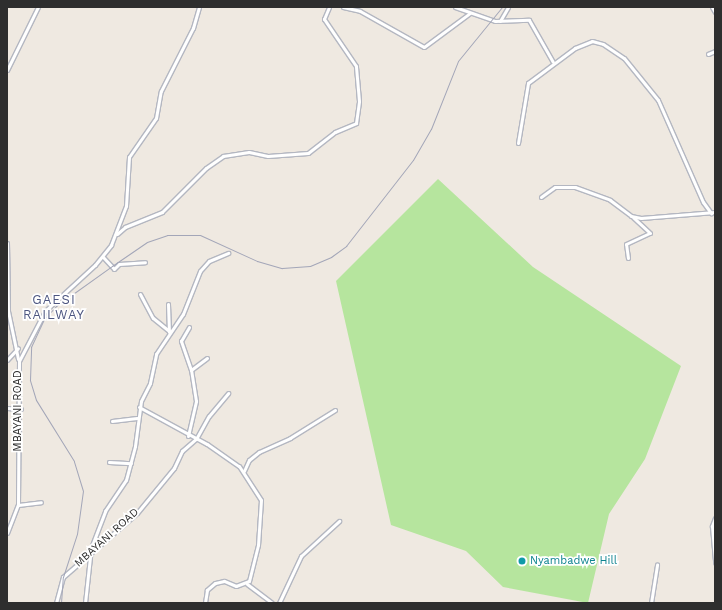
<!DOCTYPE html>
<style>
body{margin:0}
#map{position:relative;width:722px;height:610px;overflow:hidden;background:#efe9e1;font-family:"Work Sans",sans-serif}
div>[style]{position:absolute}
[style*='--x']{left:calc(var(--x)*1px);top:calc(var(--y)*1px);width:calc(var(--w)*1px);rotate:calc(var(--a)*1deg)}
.green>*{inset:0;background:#b6e59e}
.roads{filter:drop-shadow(1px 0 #b4b7c1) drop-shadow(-1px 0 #b4b7c1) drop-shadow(0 1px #b4b7c1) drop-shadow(0 -1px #b4b7c1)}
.minor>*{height:3px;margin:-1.5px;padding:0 1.5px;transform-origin:1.5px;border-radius:1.5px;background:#fff}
.rail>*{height:1px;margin:-0.5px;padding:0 0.5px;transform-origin:0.5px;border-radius:0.5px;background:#a3a6b8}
.dots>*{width:11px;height:11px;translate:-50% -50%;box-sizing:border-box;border:2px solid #fff;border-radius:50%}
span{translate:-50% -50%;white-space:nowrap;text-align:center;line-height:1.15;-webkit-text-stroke:3.5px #fff;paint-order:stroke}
.street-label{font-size:11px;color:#2e2e2e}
.culture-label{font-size:11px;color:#0d838f}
.left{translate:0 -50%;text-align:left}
.quarter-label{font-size:13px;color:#4d5680;letter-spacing:1px}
.frame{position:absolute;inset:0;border:8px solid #2e2e2e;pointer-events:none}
</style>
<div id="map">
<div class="green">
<i style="clip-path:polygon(438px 179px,533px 267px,681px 366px,645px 459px,609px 514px,588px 603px,503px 587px,466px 551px,391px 525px,336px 281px)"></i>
</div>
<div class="roads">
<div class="minor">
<i style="--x:343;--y:7;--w:17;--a:13"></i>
<i style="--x:360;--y:11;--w:73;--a:29.4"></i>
<i style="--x:424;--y:47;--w:57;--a:-36.5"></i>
<i style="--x:455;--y:7;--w:42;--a:19.3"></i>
<i style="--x:495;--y:21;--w:34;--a:-2"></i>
<i style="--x:529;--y:20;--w:48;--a:60.3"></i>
<i style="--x:712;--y:7;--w:6;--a:59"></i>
<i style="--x:500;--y:21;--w:16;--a:-60"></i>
<i style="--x:708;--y:54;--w:8;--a:-23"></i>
<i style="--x:7;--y:70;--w:70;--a:-63.8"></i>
<i style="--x:518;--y:143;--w:61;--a:-80.5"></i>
<i style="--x:528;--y:83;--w:59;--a:-36.7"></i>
<i style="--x:575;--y:48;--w:18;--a:-22"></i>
<i style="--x:592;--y:41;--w:11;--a:15"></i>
<i style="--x:603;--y:44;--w:25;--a:34"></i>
<i style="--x:624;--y:58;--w:54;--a:51"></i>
<i style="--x:658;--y:100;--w:111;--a:66.2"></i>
<i style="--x:703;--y:202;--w:14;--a:54"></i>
<i style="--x:541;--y:197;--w:17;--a:-36"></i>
<i style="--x:555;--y:187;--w:20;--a:0"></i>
<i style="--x:575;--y:187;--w:37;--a:20"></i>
<i style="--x:610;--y:200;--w:26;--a:37"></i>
<i style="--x:631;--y:216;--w:10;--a:11"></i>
<i style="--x:641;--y:218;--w:74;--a:-4.6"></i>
<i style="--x:117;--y:234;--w:11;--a:-41"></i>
<i style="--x:125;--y:227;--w:40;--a:-22"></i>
<i style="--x:162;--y:212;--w:62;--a:-45"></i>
<i style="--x:206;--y:168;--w:21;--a:-35"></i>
<i style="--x:223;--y:156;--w:26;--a:-9"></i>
<i style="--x:249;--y:152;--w:19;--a:12"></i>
<i style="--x:268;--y:156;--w:40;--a:-4.3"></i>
<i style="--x:308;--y:153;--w:34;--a:-38"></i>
<i style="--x:335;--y:132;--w:23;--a:-23"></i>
<i style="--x:356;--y:123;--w:22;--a:-82"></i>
<i style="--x:359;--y:101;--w:35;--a:-95"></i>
<i style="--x:356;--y:66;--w:57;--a:-124.2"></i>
<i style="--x:324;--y:19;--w:13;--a:-67"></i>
<i style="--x:7;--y:243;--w:68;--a:89.2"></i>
<i style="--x:8;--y:311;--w:49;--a:78.2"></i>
<i style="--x:103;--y:257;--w:16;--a:47"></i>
<i style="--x:114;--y:269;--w:7;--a:-45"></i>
<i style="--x:119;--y:264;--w:26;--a:-4"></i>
<i style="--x:628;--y:258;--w:14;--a:-98"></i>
<i style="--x:626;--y:244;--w:26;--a:-25"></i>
<i style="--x:650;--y:233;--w:23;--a:-137"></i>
<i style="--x:140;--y:294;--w:27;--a:62"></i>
<i style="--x:153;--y:318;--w:21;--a:39"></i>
<i style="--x:168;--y:304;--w:28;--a:88"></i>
<i style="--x:7;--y:360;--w:16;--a:-47"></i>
<i style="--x:191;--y:370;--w:20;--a:-37"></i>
<i style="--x:139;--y:407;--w:77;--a:28.6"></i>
<i style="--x:207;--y:444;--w:39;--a:35"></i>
<i style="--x:239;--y:466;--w:40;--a:57.1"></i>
<i style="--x:261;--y:500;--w:45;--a:93.8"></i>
<i style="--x:258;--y:545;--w:37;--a:104"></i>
<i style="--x:249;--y:581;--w:14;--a:159"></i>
<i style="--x:236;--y:586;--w:13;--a:-157"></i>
<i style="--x:224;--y:581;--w:9;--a:167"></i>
<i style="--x:215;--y:583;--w:11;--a:139"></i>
<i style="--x:207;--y:590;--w:13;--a:99"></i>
<i style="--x:7;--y:408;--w:14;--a:4"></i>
<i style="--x:112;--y:421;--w:25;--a:-7"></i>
<i style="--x:188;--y:436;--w:36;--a:-77"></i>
<i style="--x:196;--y:401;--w:31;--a:-99"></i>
<i style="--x:191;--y:370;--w:31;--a:-109"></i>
<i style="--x:181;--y:341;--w:16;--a:-60"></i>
<i style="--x:109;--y:462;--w:22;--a:3"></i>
<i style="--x:244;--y:471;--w:12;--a:-66"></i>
<i style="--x:249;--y:460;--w:13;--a:-39"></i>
<i style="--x:259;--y:452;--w:34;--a:-24"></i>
<i style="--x:290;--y:438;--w:53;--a:-31.9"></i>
<i style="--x:18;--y:505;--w:23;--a:-7"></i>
<i style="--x:715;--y:518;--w:9;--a:111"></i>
<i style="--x:712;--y:526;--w:37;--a:85"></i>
<i style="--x:7;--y:533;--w:30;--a:-69"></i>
<i style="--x:18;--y:505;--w:144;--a:-89.6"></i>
<i style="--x:19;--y:361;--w:56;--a:-62.5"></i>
<i style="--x:45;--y:311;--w:68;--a:-42.6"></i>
<i style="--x:95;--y:265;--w:26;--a:-51"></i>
<i style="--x:111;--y:245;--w:42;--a:-69"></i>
<i style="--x:126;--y:206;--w:49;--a:-86.5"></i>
<i style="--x:129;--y:157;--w:47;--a:-55.3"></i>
<i style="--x:156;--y:118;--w:27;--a:-80"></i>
<i style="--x:161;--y:91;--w:71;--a:-63.1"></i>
<i style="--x:193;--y:28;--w:22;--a:-74"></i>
<i style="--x:247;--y:584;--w:31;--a:37"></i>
<i style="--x:56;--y:603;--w:27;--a:-75"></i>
<i style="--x:63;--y:577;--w:98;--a:-40.9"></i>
<i style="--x:137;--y:513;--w:58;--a:-50.6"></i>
<i style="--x:174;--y:468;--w:19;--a:-65"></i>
<i style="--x:182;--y:451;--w:18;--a:-41"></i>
<i style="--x:196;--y:439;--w:26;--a:-61"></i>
<i style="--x:209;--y:416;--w:30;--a:-50"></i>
<i style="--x:85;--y:603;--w:55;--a:-83.8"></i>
<i style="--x:91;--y:548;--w:40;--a:-69"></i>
<i style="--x:105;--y:511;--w:37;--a:-56"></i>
<i style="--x:126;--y:480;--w:35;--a:-75"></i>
<i style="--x:135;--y:446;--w:45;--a:-82.4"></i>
<i style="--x:141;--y:401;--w:20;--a:-63"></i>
<i style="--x:150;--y:383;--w:30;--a:-78"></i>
<i style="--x:156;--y:354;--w:48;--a:-56"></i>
<i style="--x:183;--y:314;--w:46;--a:-68.4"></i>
<i style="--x:200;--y:271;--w:13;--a:-48"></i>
<i style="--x:209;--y:261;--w:21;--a:-23"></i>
<i style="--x:279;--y:603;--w:52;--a:-64.9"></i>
<i style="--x:301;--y:556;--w:52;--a:-42.6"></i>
<i style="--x:651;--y:603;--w:39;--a:-81"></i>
</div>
</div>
<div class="rail">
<i style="--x:61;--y:603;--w:26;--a:-86"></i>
<i style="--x:63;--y:577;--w:45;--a:-72"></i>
<i style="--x:77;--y:534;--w:43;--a:-82.1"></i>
<i style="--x:83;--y:491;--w:31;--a:-107"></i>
<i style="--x:74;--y:461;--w:72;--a:-121.9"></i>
<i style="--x:36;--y:400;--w:21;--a:-107"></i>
<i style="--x:30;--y:380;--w:33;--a:-88"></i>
<i style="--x:31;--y:347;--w:31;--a:-65"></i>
<i style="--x:44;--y:319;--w:18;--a:-47"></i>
<i style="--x:56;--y:306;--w:69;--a:-35.5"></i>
<i style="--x:112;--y:266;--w:42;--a:-34.4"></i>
<i style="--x:147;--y:242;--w:21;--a:-19"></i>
<i style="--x:167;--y:235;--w:33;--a:0"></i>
<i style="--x:200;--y:235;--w:63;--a:24.5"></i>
<i style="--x:257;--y:261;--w:26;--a:16"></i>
<i style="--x:282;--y:268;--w:28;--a:-4"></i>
<i style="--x:310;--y:266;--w:23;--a:-23"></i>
<i style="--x:331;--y:257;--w:19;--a:-36"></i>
<i style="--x:346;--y:246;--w:109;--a:-52.1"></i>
<i style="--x:413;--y:160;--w:36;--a:-60"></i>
<i style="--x:431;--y:129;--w:73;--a:-68.3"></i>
<i style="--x:458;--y:61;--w:70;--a:-50.8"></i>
</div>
<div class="dots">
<i style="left:522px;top:561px;background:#0f9aa8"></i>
</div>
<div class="street-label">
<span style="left:18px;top:411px;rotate:-90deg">MBAYANI ROAD</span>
<span style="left:107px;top:538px;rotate:-42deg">MBAYANI ROAD</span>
</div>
<div class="culture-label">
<span class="left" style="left:530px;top:561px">Nyambadwe Hill</span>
</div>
<div class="quarter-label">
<span style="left:54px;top:308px">GAESI<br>RAILWAY</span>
</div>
<div class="frame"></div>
</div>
